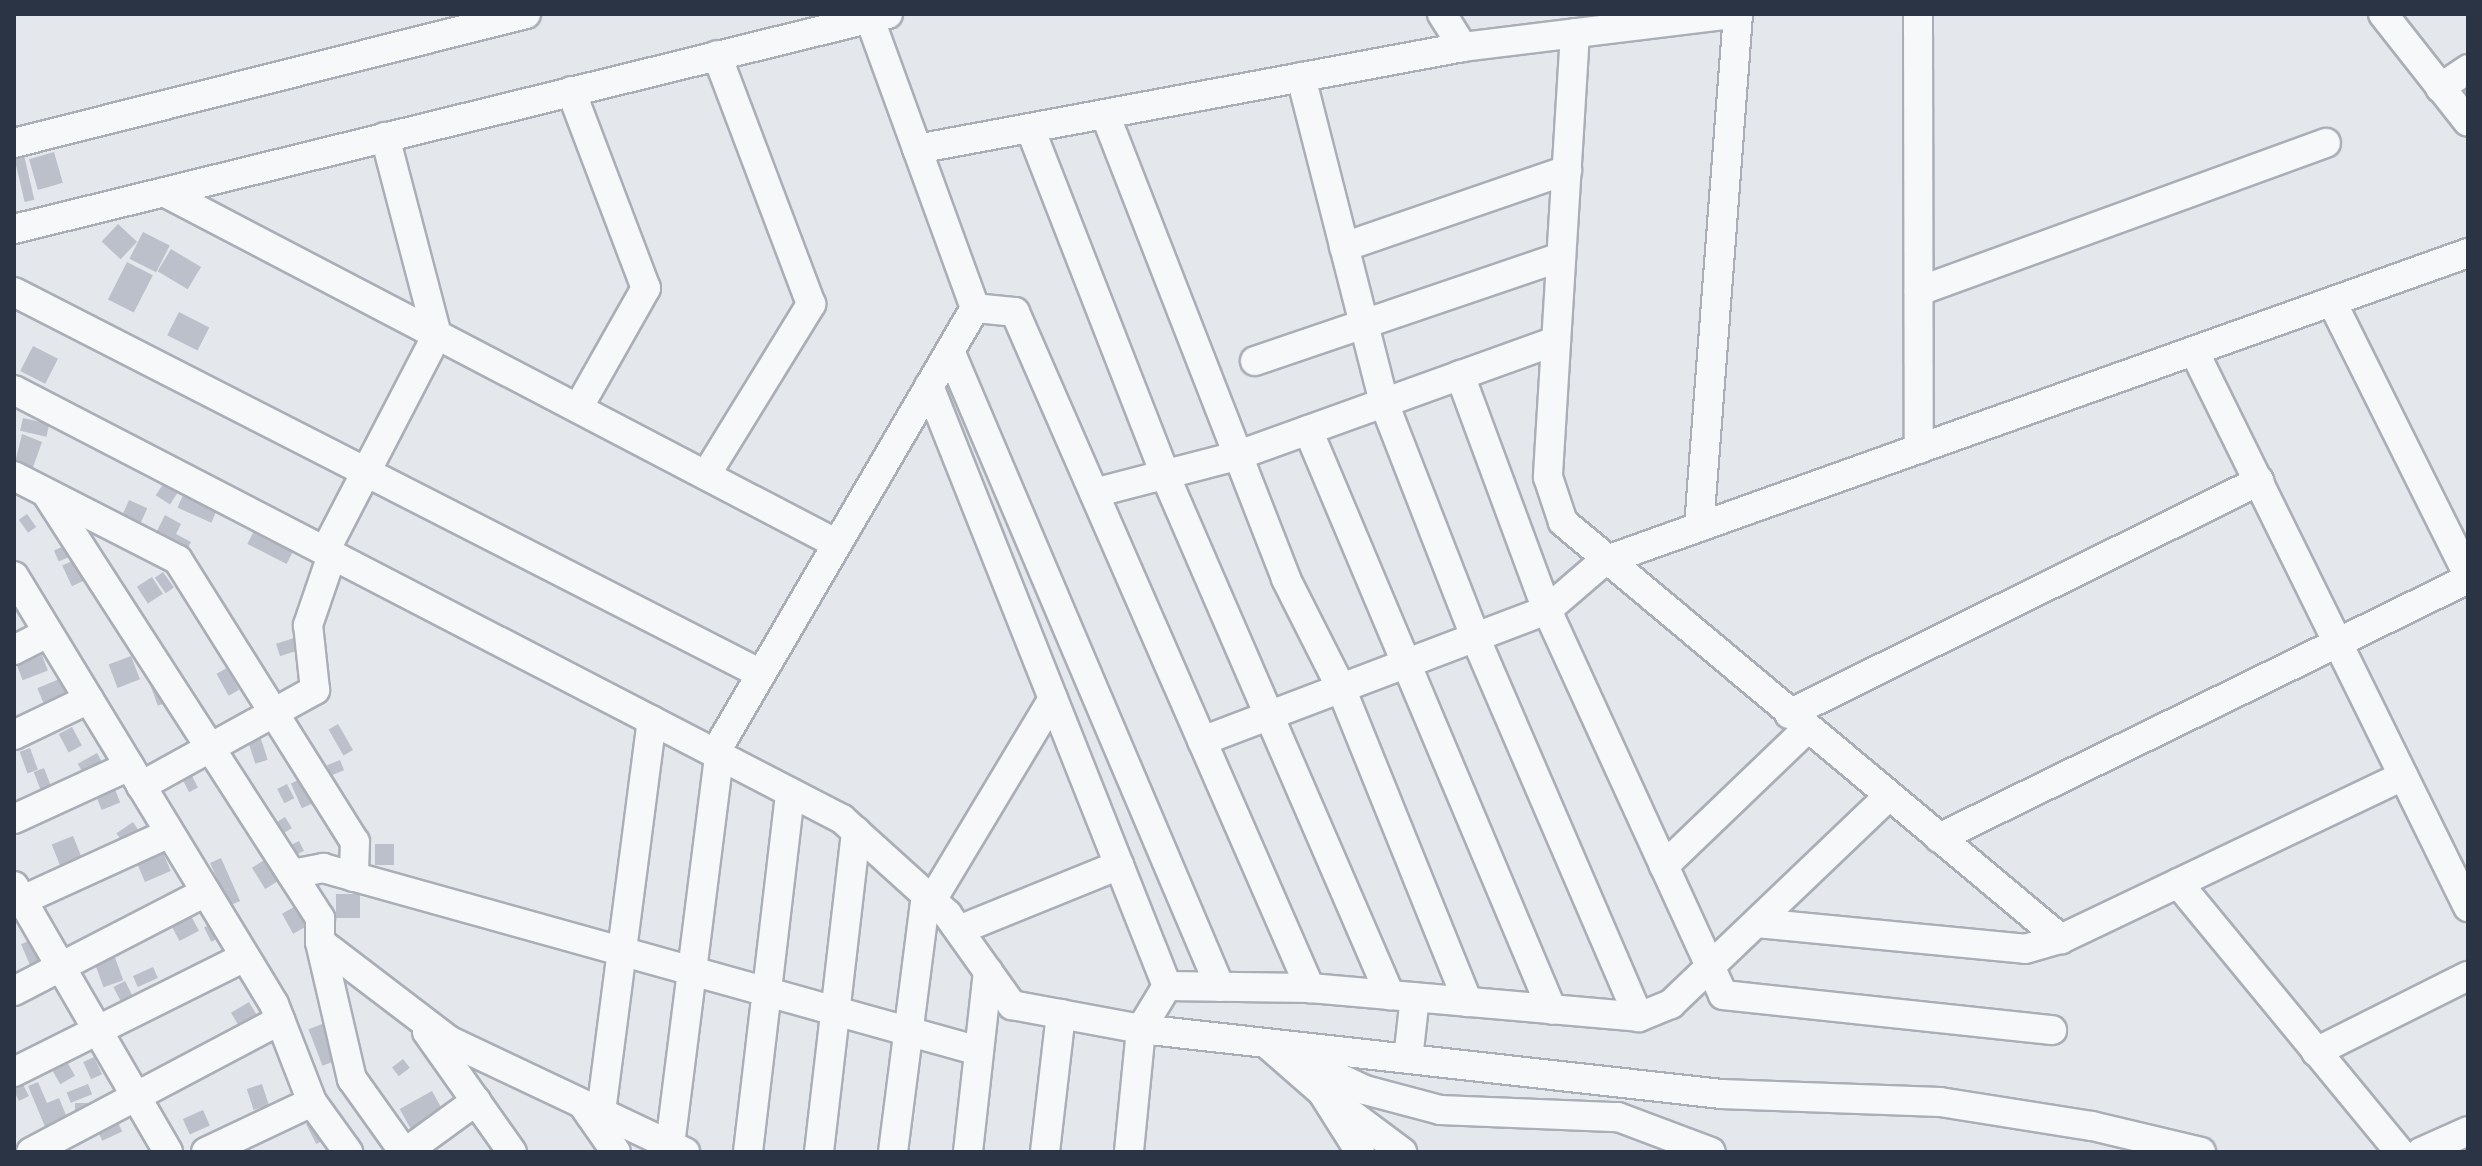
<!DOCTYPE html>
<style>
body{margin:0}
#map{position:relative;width:2482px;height:1166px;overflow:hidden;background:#e4e7ec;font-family:Karla,sans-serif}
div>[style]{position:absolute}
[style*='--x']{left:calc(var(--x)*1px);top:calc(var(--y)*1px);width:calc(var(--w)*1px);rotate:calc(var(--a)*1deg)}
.building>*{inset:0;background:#bbc0ca;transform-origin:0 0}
.roads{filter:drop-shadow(2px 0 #a9aeb7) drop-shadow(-2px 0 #a9aeb7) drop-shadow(0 2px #a9aeb7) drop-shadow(0 -2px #a9aeb7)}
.minor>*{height:28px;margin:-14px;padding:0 14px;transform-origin:14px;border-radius:14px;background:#f7f8fa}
span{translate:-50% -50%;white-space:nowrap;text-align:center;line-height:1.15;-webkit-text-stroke:6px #f4f6f9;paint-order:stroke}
.frame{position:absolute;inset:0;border:16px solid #2b3445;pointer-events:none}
</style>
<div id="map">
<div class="building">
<i style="left:54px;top:152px;width:32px;height:26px;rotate:74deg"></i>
<i style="left:24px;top:155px;width:46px;height:10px;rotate:77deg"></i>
<i style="left:118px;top:224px;width:26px;height:24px;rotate:43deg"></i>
<i style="left:143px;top:232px;width:30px;height:30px;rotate:27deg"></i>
<i style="left:171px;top:249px;width:35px;height:26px;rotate:31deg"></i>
<i style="left:127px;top:262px;width:29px;height:42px;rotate:27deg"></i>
<i style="left:179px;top:312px;width:34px;height:26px;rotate:27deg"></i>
<i style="left:33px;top:346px;width:28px;height:28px;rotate:27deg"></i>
<i style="left:23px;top:418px;width:27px;height:13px;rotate:13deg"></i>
<i style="clip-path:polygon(22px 434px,42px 442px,31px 473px,14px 467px)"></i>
<i style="left:165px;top:481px;width:17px;height:17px;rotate:33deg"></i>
<i style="left:184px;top:493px;width:37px;height:16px;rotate:24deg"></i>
<i style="left:129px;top:500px;width:20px;height:22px;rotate:24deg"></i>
<i style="left:27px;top:514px;width:16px;height:10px;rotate:55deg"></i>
<i style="clip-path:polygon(165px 515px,181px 524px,176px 534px,191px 542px,186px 551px,155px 535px)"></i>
<i style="left:256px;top:527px;width:44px;height:19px;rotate:27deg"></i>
<i style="left:64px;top:546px;width:12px;height:11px;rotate:66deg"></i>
<i style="left:74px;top:560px;width:23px;height:13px;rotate:65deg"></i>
<i style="left:163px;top:572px;width:19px;height:10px;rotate:55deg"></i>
<i style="left:152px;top:577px;width:20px;height:18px;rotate:57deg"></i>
<i style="left:297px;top:637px;width:13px;height:22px;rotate:72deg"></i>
<i style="left:40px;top:650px;width:22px;height:27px;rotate:69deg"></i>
<i style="left:131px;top:656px;width:25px;height:24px;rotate:69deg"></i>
<i style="left:227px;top:668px;width:25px;height:12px;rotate:61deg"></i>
<i style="left:163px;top:673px;width:29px;height:16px;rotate:70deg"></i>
<i style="left:64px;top:677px;width:26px;height:29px;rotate:67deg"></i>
<i style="left:338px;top:724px;width:30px;height:11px;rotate:60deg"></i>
<i style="left:72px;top:727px;width:21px;height:15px;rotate:62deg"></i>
<i style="left:260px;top:736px;width:25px;height:13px;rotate:72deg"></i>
<i style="left:30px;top:748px;width:23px;height:11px;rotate:70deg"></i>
<i style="left:97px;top:753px;width:21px;height:22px;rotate:61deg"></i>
<i style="left:340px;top:760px;width:11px;height:14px;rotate:68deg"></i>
<i style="left:44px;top:768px;width:30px;height:11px;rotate:69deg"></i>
<i style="left:188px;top:768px;width:22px;height:10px;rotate:63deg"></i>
<i style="left:310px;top:775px;width:27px;height:21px;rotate:66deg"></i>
<i style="left:112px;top:782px;width:22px;height:20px;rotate:68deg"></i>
<i style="left:287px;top:784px;width:16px;height:11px;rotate:63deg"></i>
<i style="left:285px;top:817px;width:13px;height:14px;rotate:58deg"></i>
<i style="left:133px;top:822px;width:18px;height:20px;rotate:56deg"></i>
<i style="left:73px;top:836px;width:24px;height:23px;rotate:68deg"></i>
<i style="left:299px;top:841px;width:11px;height:11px;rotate:63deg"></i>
<i style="left:375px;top:844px;width:19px;height:21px"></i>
<i style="left:161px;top:848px;width:25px;height:28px;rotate:67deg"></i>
<i style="left:274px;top:854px;width:25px;height:26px;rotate:58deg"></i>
<i style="left:221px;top:858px;width:47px;height:12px;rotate:66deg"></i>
<i style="left:336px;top:894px;width:24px;height:24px"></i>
<i style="left:303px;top:902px;width:23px;height:24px;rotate:61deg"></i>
<i style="left:190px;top:914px;width:19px;height:22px;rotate:62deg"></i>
<i style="left:213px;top:923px;width:16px;height:10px;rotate:63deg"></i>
<i style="left:45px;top:934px;width:33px;height:26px;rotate:67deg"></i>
<i style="left:113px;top:952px;width:30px;height:21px;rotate:70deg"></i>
<i style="left:153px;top:967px;width:12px;height:22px;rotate:66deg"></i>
<i style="left:125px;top:981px;width:22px;height:13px;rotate:63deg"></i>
<i style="left:249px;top:1002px;width:17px;height:21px;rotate:59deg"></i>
<i style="left:330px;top:1021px;width:39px;height:23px;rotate:69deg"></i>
<i style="left:63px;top:1055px;width:24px;height:17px;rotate:60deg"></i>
<i style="left:94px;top:1057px;width:19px;height:12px;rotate:65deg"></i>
<i style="left:403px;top:1059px;width:11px;height:14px;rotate:52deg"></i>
<i style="clip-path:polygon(19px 1077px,29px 1096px,19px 1101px,14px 1091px)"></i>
<i style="clip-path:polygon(38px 1082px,47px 1103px,59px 1098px,68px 1120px,46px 1129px,28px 1086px)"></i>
<i style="left:88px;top:1084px;width:11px;height:23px;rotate:68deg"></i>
<i style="left:262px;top:1084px;width:22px;height:16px;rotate:72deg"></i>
<i style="left:432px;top:1091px;width:25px;height:37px;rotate:61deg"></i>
<i style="left:75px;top:1103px;width:17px;height:11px"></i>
<i style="left:203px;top:1110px;width:17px;height:22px;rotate:66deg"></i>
<i style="left:115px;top:1116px;width:17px;height:22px;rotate:65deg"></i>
<i style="left:317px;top:1119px;width:22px;height:12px;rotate:63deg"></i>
</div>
<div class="roads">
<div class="minor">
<i style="--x:1442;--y:14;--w:39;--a:58"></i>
<i style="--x:1918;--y:14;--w:435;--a:89.9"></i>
<i style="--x:2383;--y:14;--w:137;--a:51.8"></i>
<i style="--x:1575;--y:33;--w:445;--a:93.5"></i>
<i style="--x:1548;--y:477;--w:47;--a:71.6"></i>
<i style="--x:1563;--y:522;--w:650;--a:39.94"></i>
<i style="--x:1301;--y:77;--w:336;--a:75.7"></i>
<i style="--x:1384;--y:403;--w:251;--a:68.7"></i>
<i style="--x:1475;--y:637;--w:414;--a:66.7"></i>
<i style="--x:2440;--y:88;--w:34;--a:-34"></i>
<i style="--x:571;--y:91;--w:211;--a:69.2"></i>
<i style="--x:646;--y:288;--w:138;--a:119.5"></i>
<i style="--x:1105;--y:114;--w:499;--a:68.7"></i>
<i style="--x:1286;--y:579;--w:122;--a:63.2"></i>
<i style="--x:1341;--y:688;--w:339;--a:68"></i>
<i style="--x:1030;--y:128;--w:372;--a:68.7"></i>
<i style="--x:1165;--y:475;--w:567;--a:66.6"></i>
<i style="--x:14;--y:143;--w:528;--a:-14.14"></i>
<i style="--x:917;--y:149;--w:555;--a:-10.58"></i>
<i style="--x:1463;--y:47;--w:269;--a:-7"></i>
<i style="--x:164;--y:192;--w:759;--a:27.61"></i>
<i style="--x:14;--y:229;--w:900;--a:-13.82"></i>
<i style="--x:1344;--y:247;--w:236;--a:-19"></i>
<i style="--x:1919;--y:291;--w:433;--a:-20"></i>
<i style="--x:14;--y:292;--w:839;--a:27.08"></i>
<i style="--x:2332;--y:302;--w:305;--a:63.5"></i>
<i style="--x:975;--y:308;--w:40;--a:5.7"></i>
<i style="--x:1015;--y:312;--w:738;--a:66.42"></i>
<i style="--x:950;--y:351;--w:691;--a:67"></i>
<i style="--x:2194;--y:351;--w:620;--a:63.77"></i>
<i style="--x:1255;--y:361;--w:323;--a:-18.8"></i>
<i style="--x:1460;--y:375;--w:251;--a:69.7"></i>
<i style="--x:1547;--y:610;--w:423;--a:65.4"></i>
<i style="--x:1723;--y:995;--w:331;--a:6.1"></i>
<i style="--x:929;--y:386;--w:645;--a:68.36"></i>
<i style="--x:1167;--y:986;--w:50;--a:121.2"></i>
<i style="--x:1141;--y:1029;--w:124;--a:95.6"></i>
<i style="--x:14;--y:390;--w:933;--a:27.39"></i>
<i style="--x:842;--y:819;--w:142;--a:42.1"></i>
<i style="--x:947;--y:914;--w:112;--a:54.5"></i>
<i style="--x:1012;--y:1005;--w:131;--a:10.5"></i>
<i style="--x:1141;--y:1029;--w:584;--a:6.39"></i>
<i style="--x:1721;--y:1094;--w:219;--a:2.1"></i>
<i style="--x:1940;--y:1102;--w:154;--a:9"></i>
<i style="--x:2092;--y:1126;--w:112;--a:13.4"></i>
<i style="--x:1308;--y:430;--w:629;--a:67.18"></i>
<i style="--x:706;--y:475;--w:201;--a:-58.4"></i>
<i style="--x:811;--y:304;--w:266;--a:-110.7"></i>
<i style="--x:14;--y:476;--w:184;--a:27.1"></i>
<i style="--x:178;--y:560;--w:333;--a:57.9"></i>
<i style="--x:355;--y:842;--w:35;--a:92"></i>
<i style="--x:46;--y:493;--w:506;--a:57.19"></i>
<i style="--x:320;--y:918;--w:24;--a:90"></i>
<i style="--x:320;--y:942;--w:163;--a:37.3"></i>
<i style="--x:450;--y:1041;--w:260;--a:25.3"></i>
<i style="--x:1094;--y:493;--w:147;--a:-14.6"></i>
<i style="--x:1236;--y:456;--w:340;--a:-19.8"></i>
<i style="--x:1699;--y:527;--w:514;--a:-85.65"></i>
<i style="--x:325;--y:551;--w:243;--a:-62.6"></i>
<i style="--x:437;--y:335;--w:205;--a:-104.7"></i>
<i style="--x:14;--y:576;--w:501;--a:58.72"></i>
<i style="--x:274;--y:1004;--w:105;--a:68.8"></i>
<i style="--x:312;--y:1102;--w:62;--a:54.2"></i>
<i style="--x:14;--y:650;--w:38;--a:-27"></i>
<i style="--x:1789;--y:714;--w:525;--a:-26.37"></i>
<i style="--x:14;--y:735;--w:83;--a:-25.6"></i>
<i style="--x:1202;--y:741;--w:369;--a:-20.8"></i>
<i style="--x:1547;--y:610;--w:75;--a:-40.7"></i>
<i style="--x:1604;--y:561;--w:917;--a:-19.62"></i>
<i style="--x:715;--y:753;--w:515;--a:-59.7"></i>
<i style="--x:975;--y:308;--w:313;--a:-110"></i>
<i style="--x:141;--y:786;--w:199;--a:-28.9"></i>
<i style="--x:315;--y:690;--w:65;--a:-96.1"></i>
<i style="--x:308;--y:625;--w:74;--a:-71.1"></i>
<i style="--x:14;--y:819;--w:127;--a:-24.7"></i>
<i style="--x:1939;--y:838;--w:589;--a:-26.09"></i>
<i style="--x:1664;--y:866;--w:198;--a:-43.8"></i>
<i style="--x:292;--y:874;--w:32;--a:-11"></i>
<i style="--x:323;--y:868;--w:681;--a:15.59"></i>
<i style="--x:2178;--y:883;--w:349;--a:50.5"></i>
<i style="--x:14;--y:886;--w:307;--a:59.9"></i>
<i style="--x:932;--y:900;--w:235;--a:-59"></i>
<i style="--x:14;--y:904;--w:171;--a:-24.5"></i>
<i style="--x:1757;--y:923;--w:269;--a:5.5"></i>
<i style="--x:2025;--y:949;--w:37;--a:-16"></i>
<i style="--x:2061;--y:939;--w:379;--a:-25.5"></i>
<i style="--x:959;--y:930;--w:173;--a:-22.1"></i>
<i style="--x:320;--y:942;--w:141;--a:76.9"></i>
<i style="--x:352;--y:1079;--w:90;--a:54.5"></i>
<i style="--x:1167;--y:986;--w:143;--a:0.8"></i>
<i style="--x:1310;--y:988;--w:330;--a:5"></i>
<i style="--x:1639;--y:1017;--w:35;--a:-22"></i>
<i style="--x:1671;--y:1004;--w:301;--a:-43.7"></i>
<i style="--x:14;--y:991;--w:216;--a:-27.3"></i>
<i style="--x:427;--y:1032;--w:147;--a:54.7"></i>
<i style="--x:2316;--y:1052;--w:170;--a:-26.6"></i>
<i style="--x:1408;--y:1059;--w:62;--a:-83.6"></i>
<i style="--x:14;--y:1072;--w:258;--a:-26.5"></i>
<i style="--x:1335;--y:1102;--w:84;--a:36.7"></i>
<i style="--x:583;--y:1105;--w:57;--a:54.9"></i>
<i style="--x:601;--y:1112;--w:395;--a:-82.6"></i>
<i style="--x:670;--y:1145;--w:393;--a:-82.8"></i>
<i style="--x:31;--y:1152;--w:282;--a:-27.9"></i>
<i style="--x:206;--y:1152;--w:117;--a:-25.3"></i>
<i style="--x:406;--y:1152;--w:87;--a:-36.1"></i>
<i style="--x:748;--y:1152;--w:362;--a:-83.3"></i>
<i style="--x:819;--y:1152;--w:323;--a:-83.4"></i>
<i style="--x:893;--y:1152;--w:260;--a:-82.7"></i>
<i style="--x:968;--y:1152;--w:182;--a:-83.7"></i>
<i style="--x:1045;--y:1152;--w:139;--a:-83.4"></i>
<i style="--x:1360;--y:1152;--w:71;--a:-122.3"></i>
<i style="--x:1322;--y:1092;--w:73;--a:-138.9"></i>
<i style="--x:1267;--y:1044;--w:108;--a:25.1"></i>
<i style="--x:1365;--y:1090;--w:78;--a:14.9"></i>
<i style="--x:1440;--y:1110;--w:178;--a:2.3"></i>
<i style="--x:1618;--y:1117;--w:99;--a:20.6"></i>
<i style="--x:2421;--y:1152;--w:51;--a:-24.1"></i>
</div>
</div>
<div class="frame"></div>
</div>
